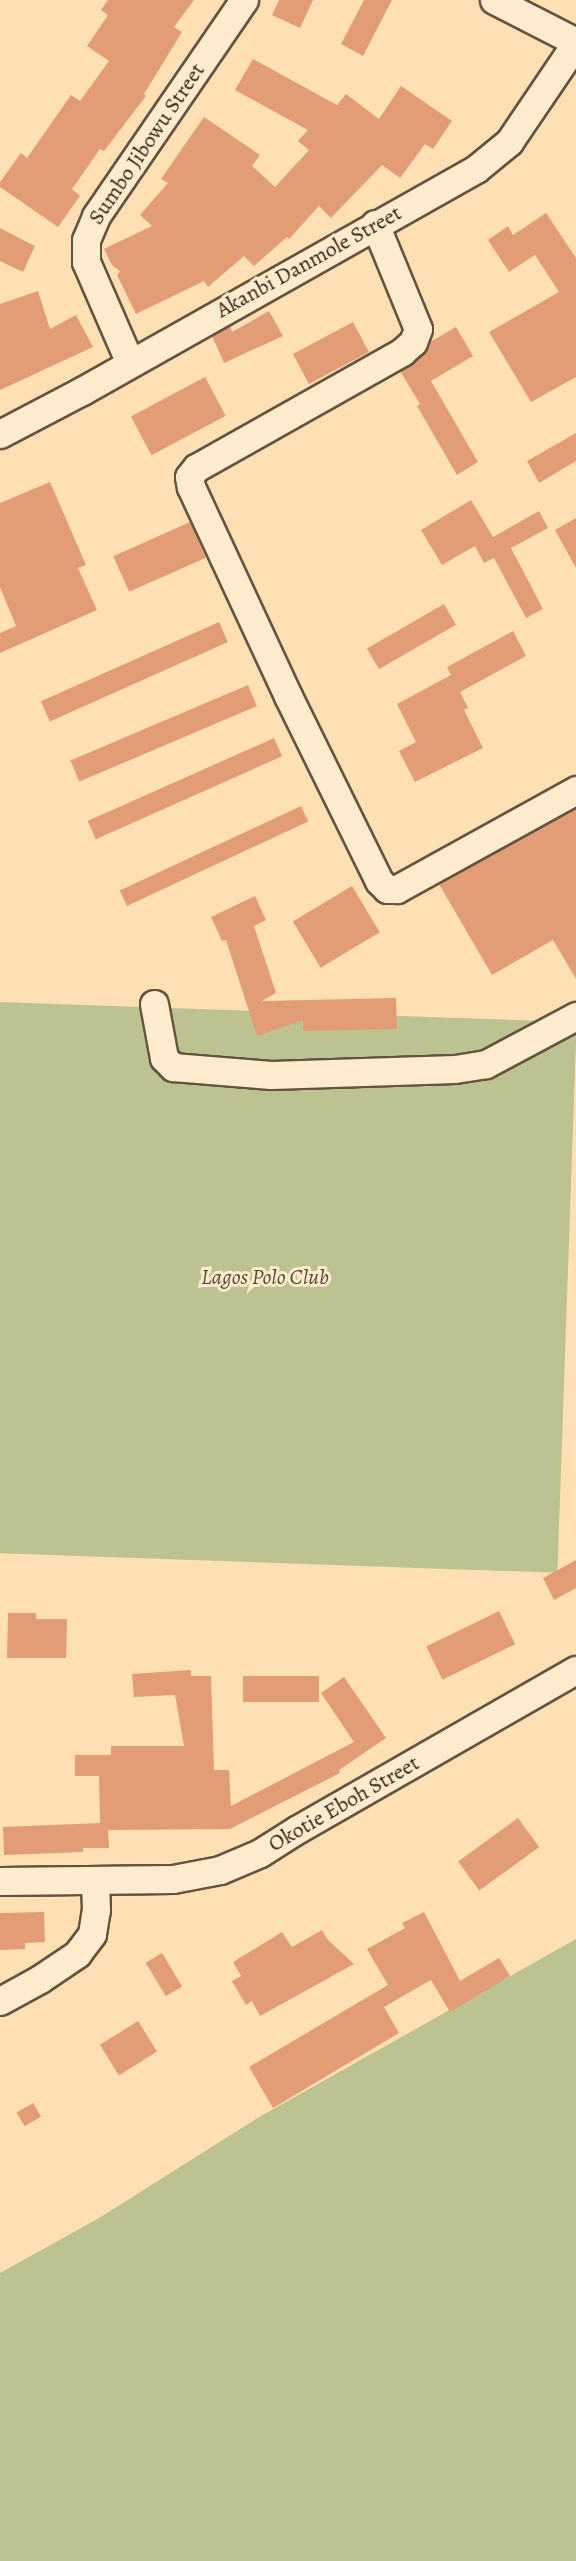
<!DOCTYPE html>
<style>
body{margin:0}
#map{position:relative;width:576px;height:2561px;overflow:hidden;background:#ffe0b4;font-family:Alegreya,serif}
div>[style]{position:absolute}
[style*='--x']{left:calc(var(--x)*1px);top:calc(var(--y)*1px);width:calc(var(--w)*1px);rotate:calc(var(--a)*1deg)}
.green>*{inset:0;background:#bcc390;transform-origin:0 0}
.building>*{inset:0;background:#e29d77;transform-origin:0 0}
.roads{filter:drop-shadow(2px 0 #64543f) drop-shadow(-2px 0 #64543f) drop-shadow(0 2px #64543f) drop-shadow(0 -2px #64543f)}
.minor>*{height:27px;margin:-13.5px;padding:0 13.5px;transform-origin:13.5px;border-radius:13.5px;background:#ffebce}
span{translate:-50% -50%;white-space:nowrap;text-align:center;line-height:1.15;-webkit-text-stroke:6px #ffebce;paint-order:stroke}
.street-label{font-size:22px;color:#312518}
.park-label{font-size:22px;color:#544c36;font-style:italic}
</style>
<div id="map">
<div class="green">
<i style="left:0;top:1002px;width:577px;height:551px;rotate:2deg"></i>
<i style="clip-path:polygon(576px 1939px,576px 2561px,0 2561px,0 2273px,99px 2218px,259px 2117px)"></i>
</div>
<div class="building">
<i style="clip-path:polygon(108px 0,194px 0,174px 27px,182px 32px,144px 94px,146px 96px,104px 151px,100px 149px,72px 189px,80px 196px,58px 227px,0 187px,0 182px,21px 153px,27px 158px,71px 95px,80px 101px,109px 61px,87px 46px,108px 15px,101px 10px)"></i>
<i style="clip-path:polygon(279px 0,313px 0,300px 28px,272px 15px)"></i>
<i style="clip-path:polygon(364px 0,392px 0,363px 56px,341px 44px)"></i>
<i style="clip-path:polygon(253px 59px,337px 105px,346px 94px,379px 119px,401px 86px,452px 121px,433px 149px,425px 144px,400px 178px,382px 165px,331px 218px,319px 206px,289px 239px,287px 237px,254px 266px,244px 256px,208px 287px,204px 281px,136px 314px,117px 275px,120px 271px,112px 265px,104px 249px,152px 226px,140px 215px,168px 183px,161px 179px,204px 117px,260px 155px,252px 166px,275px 187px,309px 150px,298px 141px,308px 130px,235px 90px)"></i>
<i style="clip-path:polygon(546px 213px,576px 258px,576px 377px,531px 402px,489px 332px,559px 292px,535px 255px,509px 272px,488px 240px,508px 226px,513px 235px)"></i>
<i style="clip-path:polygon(0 228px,35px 246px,23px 272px,0 261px)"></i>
<i style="clip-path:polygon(38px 291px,50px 329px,76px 315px,93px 347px,0 390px,0 304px)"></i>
<i style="clip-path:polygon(269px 311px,283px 336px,224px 363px,212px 336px,230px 326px,232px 332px)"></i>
<i style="left:353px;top:322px;width:34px;height:68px;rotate:62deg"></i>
<i style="clip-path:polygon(456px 327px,473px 356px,431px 381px,478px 462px,457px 475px,417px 406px,420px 404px,400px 371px,424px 354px,430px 342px)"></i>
<i style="left:205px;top:377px;width:44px;height:84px;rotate:62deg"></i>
<i style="clip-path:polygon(576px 433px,576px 461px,539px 483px,527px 461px)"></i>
<i style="clip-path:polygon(50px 482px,86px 565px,78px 568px,97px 610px,0 653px,0 633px,16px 626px,0 587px,0 503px)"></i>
<i style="clip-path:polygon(471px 500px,493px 537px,539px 511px,548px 528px,511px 548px,543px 609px,526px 618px,494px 558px,484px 563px,475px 546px,442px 565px,421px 530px)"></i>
<i style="clip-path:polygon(576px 518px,576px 568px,555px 530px)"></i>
<i style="left:190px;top:522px;width:39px;height:84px;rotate:66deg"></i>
<i style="left:444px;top:604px;width:24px;height:89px;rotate:60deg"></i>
<i style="left:219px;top:622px;width:22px;height:195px;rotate:66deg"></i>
<i style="clip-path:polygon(513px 631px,526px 656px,460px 692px,468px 708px,464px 710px,483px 748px,415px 782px,399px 751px,416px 742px,397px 704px,451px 675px,447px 667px)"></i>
<i style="left:248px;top:685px;width:23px;height:193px;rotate:67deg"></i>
<i style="left:274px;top:738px;width:20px;height:204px;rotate:66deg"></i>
<i style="left:301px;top:806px;width:17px;height:200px;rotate:65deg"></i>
<i style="clip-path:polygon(576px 808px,576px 979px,553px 940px,492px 975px,439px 884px)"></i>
<i style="left:352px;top:886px;width:54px;height:69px;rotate:59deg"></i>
<i style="clip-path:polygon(255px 896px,266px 920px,254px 926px,276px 993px,262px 1001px,396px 998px,397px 1029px,303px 1031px,303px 1020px,257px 1036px,226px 940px,222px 941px,211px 917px)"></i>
<i style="clip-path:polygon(576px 1560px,576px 1588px,554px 1600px,543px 1578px)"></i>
<i style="left:499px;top:1611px;width:37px;height:81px;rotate:64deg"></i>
<i style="clip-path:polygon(8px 1613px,36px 1613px,36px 1619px,67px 1619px,66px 1658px,7px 1658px)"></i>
<i style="clip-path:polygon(191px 1670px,191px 1676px,211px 1676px,214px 1770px,229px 1770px,231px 1806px,354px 1742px,321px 1693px,344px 1677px,386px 1738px,339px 1770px,340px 1773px,230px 1829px,108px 1830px,109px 1848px,83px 1848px,83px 1852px,4px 1855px,3px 1827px,100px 1823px,99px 1776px,75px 1776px,75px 1755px,111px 1755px,111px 1746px,184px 1746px,175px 1695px,134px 1697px,132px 1674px)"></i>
<i style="left:319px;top:1676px;width:26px;height:76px;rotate:90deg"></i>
<i style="left:518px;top:1818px;width:36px;height:74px;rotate:54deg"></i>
<i style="clip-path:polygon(44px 1912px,45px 1942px,25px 1943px,25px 1949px,0 1950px,0 1913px)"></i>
<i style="clip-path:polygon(424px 1912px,460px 1981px,499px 1958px,510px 1976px,450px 2012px,431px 1980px,384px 2007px,399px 2033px,273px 2108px,249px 2067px,388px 1985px,367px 1949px,405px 1928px,402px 1923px)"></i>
<i style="clip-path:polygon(322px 1930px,327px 1939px,354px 1964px,260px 2016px,252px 2001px,246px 2005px,232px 1981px,241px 1976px,233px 1962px,282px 1932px,292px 1947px)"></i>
<i style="left:162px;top:1953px;width:39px;height:19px;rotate:59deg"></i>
<i style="left:138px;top:2021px;width:36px;height:45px;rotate:58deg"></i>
<i style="left:33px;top:2103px;width:16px;height:19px;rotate:60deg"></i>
</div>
<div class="roads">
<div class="minor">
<i style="--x:494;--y:0;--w:92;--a:27.1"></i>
<i style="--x:375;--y:224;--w:113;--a:67.7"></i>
<i style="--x:418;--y:329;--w:14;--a:111"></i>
<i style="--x:413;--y:342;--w:15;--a:138"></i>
<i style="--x:402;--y:352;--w:236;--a:150.6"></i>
<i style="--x:196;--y:468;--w:11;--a:128"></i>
<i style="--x:189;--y:477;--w:10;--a:79"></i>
<i style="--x:191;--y:487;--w:230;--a:65.1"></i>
<i style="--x:288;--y:696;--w:206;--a:63.8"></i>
<i style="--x:379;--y:881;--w:11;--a:45"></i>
<i style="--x:387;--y:889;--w:10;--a:0"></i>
<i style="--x:397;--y:889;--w:205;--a:-28.9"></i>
<i style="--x:130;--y:363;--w:110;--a:-113.5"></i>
<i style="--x:86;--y:262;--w:22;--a:-90"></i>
<i style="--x:86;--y:240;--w:26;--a:-67"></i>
<i style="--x:96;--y:216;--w:262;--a:-55.6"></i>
<i style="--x:0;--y:434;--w:93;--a:-27.7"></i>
<i style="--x:82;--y:391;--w:452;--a:-29.4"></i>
<i style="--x:476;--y:169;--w:43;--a:-39.3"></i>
<i style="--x:509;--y:142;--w:120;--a:-55.9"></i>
<i style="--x:154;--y:1004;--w:55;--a:79.5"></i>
<i style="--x:164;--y:1058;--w:13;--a:45"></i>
<i style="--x:173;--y:1067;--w:98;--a:4.7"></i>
<i style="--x:271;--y:1075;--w:184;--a:-1.9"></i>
<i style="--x:455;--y:1069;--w:31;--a:-9"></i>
<i style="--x:486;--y:1064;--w:102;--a:-28.1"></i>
<i style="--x:0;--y:1881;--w:173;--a:-0.7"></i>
<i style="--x:173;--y:1879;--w:48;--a:-10.8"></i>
<i style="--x:220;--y:1870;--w:43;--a:-23"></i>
<i style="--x:260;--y:1853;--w:45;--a:-32.3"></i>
<i style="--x:298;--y:1829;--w:320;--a:-29.8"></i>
<i style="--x:0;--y:2001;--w:46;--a:-28.8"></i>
<i style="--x:40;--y:1979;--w:45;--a:-34"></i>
<i style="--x:77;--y:1954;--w:25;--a:-53"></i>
<i style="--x:92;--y:1934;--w:24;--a:-81"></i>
<i style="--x:96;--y:1910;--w:30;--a:-92"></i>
</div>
</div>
<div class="street-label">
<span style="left:147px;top:144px;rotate:-56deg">Sumbo Jibowu Street</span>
<span style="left:309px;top:262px;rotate:-29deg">Akanbi Danmole Street</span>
<span style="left:344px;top:1804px;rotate:-30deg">Okotie Eboh Street</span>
</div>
<div class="park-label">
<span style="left:265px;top:1278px">Lagos Polo Club</span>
</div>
</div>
